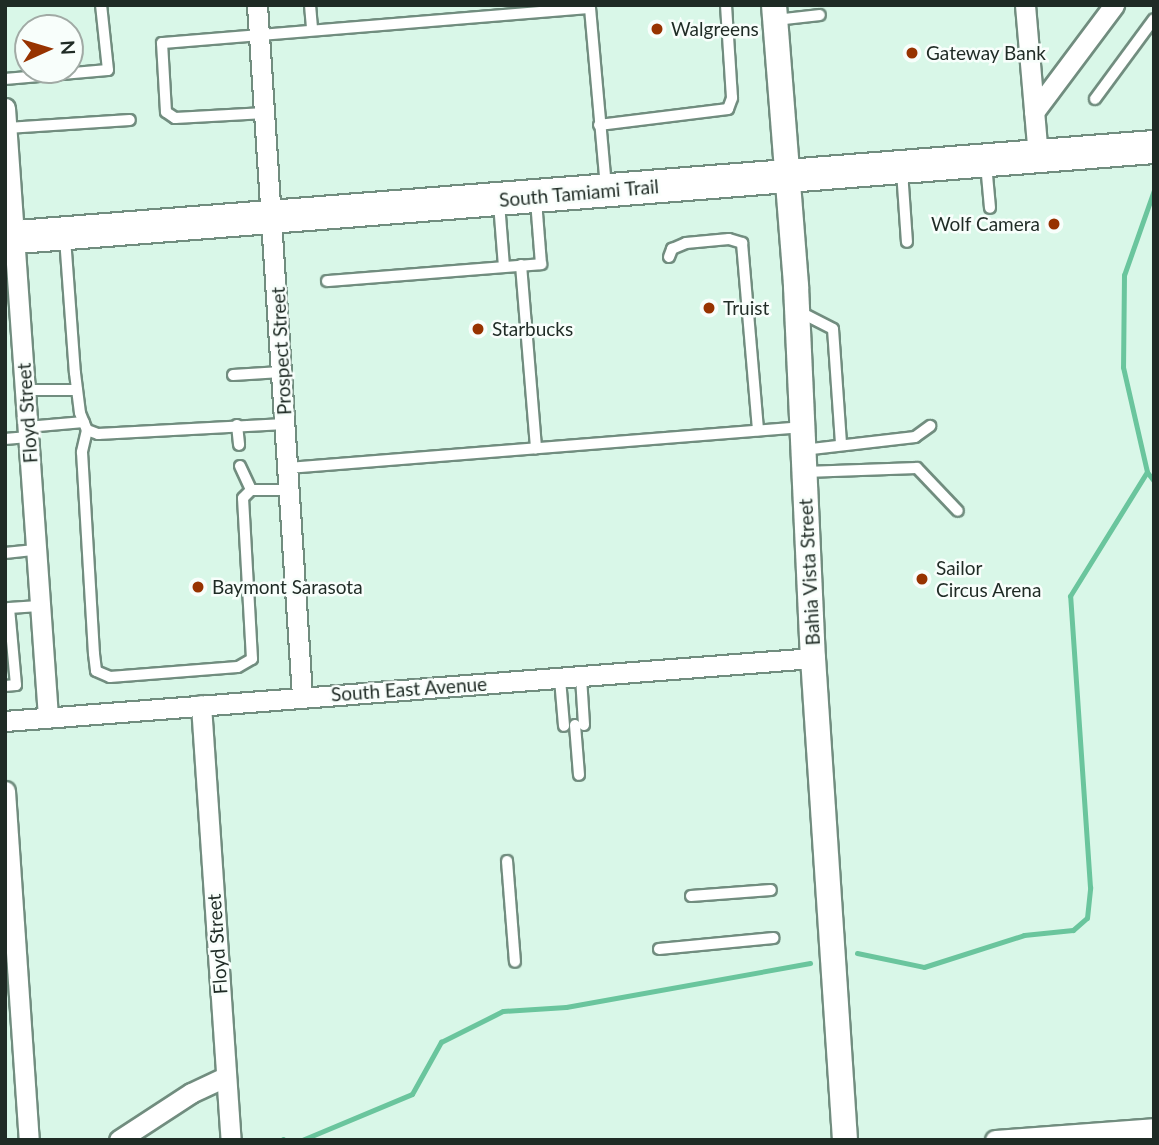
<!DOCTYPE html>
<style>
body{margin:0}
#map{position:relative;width:1159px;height:1145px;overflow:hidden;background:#d9f7e8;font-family:Lato,sans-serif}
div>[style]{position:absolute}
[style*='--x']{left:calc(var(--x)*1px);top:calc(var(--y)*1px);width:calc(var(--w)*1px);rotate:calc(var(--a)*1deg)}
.stream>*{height:5px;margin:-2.5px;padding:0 2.5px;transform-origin:2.5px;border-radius:2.5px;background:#6ac59d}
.roads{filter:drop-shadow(2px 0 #718d7f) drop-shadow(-2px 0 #718d7f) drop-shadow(0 2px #718d7f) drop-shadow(0 -2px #718d7f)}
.service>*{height:10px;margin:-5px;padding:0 5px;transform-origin:5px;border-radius:5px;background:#fff}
.minor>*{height:19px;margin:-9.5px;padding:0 9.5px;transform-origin:9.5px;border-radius:9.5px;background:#fff}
.tertiary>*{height:24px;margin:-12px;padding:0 12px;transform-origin:12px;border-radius:12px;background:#fff}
.primary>*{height:32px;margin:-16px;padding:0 16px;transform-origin:16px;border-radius:16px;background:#fff}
.dots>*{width:19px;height:19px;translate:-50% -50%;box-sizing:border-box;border:4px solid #f8fefb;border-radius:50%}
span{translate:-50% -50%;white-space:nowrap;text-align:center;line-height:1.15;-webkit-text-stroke:5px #f8fefb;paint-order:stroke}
.poi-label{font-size:19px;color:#1f2b25}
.left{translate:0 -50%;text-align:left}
.right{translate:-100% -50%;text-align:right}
.street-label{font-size:19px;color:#1f2b25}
.frame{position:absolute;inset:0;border:7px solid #1f2b25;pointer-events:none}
.north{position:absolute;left:14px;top:14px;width:70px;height:70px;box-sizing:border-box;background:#f8fefb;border:2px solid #a1aaa5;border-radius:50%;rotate:86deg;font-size:19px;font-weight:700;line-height:28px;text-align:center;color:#1f2b25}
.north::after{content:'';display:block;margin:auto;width:24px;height:32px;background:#973300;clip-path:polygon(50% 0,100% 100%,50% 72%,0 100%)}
</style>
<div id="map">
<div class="stream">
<i style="--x:1154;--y:190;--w:90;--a:109.4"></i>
<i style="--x:1124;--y:275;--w:92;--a:90.6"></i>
<i style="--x:1123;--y:367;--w:108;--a:77.1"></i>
<i style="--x:1147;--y:472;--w:11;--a:52"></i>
<i style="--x:857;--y:953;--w:68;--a:11.8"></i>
<i style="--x:924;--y:967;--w:105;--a:-17.7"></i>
<i style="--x:1024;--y:935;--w:49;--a:-5.8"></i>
<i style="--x:1073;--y:930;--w:18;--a:-41"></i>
<i style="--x:1087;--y:918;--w:31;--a:-84"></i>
<i style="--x:1090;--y:887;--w:292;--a:-93.9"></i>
<i style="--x:1070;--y:596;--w:146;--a:-58.2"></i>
<i style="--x:283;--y:1139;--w:1;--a:90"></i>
<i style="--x:302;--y:1140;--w:119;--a:-22.7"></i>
<i style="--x:412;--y:1094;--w:60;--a:-60.9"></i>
<i style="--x:441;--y:1042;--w:69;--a:-26.6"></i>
<i style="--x:503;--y:1011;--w:63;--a:-3.6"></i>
<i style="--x:566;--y:1007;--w:248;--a:-10.2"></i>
</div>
<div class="roads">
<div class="service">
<i style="--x:310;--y:5;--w:23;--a:85"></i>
<i style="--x:776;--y:20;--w:44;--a:-6.5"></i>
<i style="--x:5;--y:79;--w:103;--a:-5"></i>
<i style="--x:108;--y:70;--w:65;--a:-96.1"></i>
<i style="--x:1095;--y:99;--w:99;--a:-53.6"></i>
<i style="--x:265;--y:113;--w:90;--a:176.8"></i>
<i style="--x:175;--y:118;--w:11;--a:-146"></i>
<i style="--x:166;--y:112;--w:69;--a:-93.3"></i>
<i style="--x:162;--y:43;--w:429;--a:-4.7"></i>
<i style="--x:590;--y:8;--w:179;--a:84.9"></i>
<i style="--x:599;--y:125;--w:130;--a:-7.1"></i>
<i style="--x:728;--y:109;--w:12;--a:-70"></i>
<i style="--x:732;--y:98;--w:93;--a:-93.7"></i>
<i style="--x:7;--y:128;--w:123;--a:-3.7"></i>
<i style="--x:986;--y:164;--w:44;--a:84.8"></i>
<i style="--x:902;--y:171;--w:71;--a:86"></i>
<i style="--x:499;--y:203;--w:63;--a:85.5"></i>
<i style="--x:65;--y:238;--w:135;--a:85.8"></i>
<i style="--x:75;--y:373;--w:40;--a:82.9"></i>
<i style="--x:80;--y:413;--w:18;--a:68"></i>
<i style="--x:87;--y:430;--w:12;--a:20"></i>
<i style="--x:98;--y:434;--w:187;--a:-3.1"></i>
<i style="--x:669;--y:257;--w:9;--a:-69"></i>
<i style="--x:672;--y:249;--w:15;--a:-23"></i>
<i style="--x:686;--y:243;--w:43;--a:-5.3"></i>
<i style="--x:729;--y:239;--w:14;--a:17"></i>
<i style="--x:742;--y:243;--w:188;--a:85.1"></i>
<i style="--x:521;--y:265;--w:184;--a:85.3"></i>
<i style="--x:327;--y:281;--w:215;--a:-4.5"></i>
<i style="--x:541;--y:264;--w:64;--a:-94.5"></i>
<i style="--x:798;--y:311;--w:39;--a:27"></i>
<i style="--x:833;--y:329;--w:115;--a:86"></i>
<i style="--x:233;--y:375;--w:48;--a:-3.6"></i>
<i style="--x:25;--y:390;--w:52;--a:0"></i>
<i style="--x:237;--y:425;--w:20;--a:84"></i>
<i style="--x:27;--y:427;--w:57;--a:-5"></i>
<i style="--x:87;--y:430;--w:23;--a:103"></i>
<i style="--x:82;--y:452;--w:202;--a:86.6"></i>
<i style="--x:94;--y:654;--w:17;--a:83"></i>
<i style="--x:96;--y:671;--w:15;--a:23"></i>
<i style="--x:110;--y:677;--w:128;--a:-4.5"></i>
<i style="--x:238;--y:667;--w:16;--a:-30"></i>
<i style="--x:252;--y:659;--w:161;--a:-93.2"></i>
<i style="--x:243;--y:498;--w:11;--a:-45"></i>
<i style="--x:5;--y:439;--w:23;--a:-5"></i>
<i style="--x:803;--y:450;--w:113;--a:-6.6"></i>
<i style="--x:915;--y:437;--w:19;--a:-36"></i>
<i style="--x:240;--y:466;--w:26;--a:65"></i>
<i style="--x:251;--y:490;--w:38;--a:0"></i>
<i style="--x:288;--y:468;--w:516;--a:-4.56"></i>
<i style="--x:805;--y:472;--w:112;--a:-2"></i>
<i style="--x:917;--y:468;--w:59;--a:46.4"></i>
<i style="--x:5;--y:553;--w:30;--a:-6"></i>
<i style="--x:581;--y:677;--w:48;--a:86.4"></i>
<i style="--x:560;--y:679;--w:47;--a:85.1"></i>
<i style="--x:5;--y:686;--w:11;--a:-5"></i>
<i style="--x:16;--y:685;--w:77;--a:-95.2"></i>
<i style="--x:9;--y:608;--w:30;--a:-4"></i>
<i style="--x:575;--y:725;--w:50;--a:85.4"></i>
<i style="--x:507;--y:861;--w:101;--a:85.5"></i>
<i style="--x:691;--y:896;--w:80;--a:-4.3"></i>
<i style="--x:659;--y:949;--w:115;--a:-5.5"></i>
</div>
<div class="minor">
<i style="--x:257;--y:5;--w:692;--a:86.27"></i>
<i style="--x:1025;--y:5;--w:152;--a:85.1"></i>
<i style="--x:5;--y:108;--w:611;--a:85.96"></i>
<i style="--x:1034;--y:112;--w:134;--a:-53.2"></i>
<i style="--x:201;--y:705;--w:436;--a:86.1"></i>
<i style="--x:5;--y:721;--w:810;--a:-4.46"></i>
<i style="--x:5;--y:791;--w:350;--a:86.1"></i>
<i style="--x:119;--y:1140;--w:86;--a:-33.1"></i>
<i style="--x:191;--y:1093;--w:38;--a:-25"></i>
<i style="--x:995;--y:1140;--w:159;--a:-4.3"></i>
</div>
<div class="tertiary">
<i style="--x:774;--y:5;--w:282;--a:85.5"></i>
<i style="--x:796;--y:286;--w:372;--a:87.4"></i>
<i style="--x:813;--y:658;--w:483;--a:86.2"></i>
</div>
<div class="primary">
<i style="--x:5;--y:238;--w:1153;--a:-4.53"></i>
</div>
</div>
<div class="dots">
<i style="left:657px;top:29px;background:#973300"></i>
<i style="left:912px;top:53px;background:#973300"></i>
<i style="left:1054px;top:224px;background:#973300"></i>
<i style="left:709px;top:308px;background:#973300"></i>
<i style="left:478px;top:329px;background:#973300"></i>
<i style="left:922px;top:579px;background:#973300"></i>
<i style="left:198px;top:587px;background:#973300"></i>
</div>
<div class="poi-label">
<span class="left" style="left:671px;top:29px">Walgreens</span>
<span class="left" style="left:926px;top:53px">Gateway Bank</span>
<span class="right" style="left:1040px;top:224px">Wolf Camera</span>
<span class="left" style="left:723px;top:308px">Truist</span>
<span class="left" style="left:492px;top:329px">Starbucks</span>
<span class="left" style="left:936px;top:579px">Sailor<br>Circus Arena</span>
<span class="left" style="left:212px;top:587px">Baymont Sarasota</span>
</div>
<div class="street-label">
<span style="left:579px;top:193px;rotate:-5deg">South Tamiami Trail</span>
<span style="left:281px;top:351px;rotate:-93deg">Prospect Street</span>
<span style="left:27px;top:413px;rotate:-94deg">Floyd Street</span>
<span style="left:809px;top:572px;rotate:-93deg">Bahia Vista Street</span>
<span style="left:409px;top:689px;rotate:-4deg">South East Avenue</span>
<span style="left:217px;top:944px;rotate:-94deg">Floyd Street</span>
</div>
<div class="frame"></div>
<div class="north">N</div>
</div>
